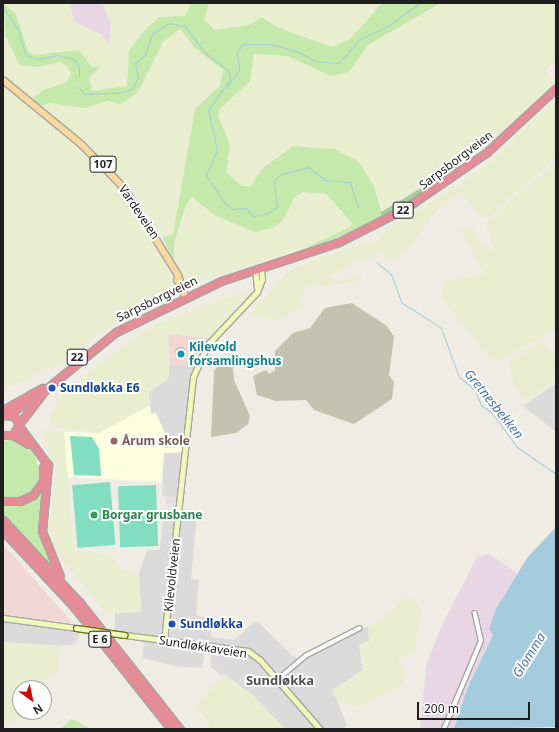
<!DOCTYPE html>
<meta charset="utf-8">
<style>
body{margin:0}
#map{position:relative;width:559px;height:732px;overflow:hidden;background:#efece4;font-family:"Noto Sans",sans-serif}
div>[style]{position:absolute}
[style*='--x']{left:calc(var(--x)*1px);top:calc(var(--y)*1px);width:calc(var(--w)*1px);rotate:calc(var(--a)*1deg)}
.residential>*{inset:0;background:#dcdbdb}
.commercial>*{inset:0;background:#f0d7d3}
.industrial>*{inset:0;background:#e8d6e4}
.education>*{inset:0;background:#fcffde}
.construction>*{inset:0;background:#c2c4b0}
.farmland>*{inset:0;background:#e9eed0}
.grass>*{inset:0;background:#c5e9aa}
.forest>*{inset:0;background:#a5ce99;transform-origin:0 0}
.pitch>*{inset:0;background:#82dec1;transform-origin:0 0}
.parking>*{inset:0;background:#e2e2e2}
.water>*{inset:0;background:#a5ccdd}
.stream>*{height:1px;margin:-0.5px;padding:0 0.5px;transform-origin:0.5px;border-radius:0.5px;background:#a5ccdd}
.building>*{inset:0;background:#c4bcb4}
.round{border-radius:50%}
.roads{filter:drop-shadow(1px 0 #a5a5a5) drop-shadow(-1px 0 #a5a5a5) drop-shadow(0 1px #a5a5a5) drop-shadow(0 -1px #a5a5a5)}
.street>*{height:3.5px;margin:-1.75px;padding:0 1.75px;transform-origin:1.75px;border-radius:1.75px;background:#fff}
.secondary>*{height:5px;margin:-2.5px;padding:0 2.5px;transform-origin:2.5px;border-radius:2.5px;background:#f1f9b8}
.primary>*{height:6px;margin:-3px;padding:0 3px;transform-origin:3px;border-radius:3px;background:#fbd99d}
.highway>*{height:7px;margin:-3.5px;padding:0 3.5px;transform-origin:3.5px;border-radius:3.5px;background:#e68c97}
.bridges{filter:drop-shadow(1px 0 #617505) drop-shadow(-1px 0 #617505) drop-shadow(0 1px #617505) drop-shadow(0 -1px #617505)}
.secondary-bridge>*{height:5px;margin:-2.5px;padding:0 2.5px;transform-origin:2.5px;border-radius:2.5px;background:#f1f9b8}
.dots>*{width:11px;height:11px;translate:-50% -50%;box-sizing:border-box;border:2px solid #fff;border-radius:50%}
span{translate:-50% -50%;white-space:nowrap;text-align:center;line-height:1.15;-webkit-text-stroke:4px #fff;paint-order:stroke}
.shield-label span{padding:1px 3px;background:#fff;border:1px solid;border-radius:3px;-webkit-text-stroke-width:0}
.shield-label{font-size:11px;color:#1e1e1e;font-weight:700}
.street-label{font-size:12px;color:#1e1e1e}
.culture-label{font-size:12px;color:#0d838f;font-weight:700}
.left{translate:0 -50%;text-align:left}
.transit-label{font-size:12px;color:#164399;font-weight:700}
.education-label{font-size:12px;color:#785e54;font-weight:700}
.leisure-label{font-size:12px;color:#27864d;font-weight:700}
.water-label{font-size:13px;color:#4b75ad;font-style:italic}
.neighbourhood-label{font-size:13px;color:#515151;font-weight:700}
.frame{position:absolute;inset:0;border:4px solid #1e1e1e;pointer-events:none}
.north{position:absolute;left:12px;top:680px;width:40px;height:40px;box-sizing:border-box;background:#fff;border:1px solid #a5a5a5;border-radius:50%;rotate:147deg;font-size:11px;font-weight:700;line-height:16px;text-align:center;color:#1e1e1e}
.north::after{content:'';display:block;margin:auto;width:14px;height:18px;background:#cb0f01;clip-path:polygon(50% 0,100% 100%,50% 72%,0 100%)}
.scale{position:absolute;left:417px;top:702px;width:113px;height:18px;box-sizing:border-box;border:2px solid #1e1e1e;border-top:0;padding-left:5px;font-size:12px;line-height:14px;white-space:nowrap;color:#1e1e1e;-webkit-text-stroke:3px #fff;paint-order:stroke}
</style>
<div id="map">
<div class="residential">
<i style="clip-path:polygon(169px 364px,196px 366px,185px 447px,165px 448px,164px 431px,151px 415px,148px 393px,168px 379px)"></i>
<i style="clip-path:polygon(556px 383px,556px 432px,523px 406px)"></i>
<i style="clip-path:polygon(184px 452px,179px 498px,162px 496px,164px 453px)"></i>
<i style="clip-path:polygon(197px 512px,191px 579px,199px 580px,196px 615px,213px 620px,211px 637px,234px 640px,253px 623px,259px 623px,293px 656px,301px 659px,368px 626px,369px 641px,359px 645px,363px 670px,333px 691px,347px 725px,343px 729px,285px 729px,211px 667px,210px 655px,204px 654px,202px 668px,175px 666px,143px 658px,144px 638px,115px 631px,115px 613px,141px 611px,139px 573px,147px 550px,160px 550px,163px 520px,180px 522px)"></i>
<i style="clip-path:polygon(3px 620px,46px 626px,79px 634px,76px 644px,60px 646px,3px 642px)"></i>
</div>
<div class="commercial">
<i style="clip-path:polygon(168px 334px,207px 338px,208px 344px,196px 366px,169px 364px)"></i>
<i style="clip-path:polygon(3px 545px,9px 551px,73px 623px,3px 616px)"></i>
</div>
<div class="industrial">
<i style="clip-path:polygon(70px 3px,102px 3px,111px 23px,110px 45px,100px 34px,74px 22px)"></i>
<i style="clip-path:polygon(489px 554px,517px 573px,492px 623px,493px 634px,467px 689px,454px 729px,420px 729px,426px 666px,442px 625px,477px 557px)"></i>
</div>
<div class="education">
<i style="clip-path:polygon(150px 405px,151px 414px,156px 413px,164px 431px,165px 448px,185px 447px,184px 452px,164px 453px,161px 482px,67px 477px,64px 432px,99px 433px)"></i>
</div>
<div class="construction">
<i style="clip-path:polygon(352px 303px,387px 326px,394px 337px,389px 375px,394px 382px,392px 399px,354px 424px,314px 410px,306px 400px,276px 401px,257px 395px,253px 376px,266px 370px,269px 374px,275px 370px,275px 351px,293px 333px,310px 328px,325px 308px)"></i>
<i style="clip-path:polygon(232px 356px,234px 380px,250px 416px,248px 424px,236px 433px,211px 437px,214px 371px,220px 363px)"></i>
</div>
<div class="farmland">
<i style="clip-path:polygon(4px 3px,70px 3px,74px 22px,100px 34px,110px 44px,111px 23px,102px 3px,191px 3px,185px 16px,159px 17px,143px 32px,129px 51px,127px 86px,92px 91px,89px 78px,96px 72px,88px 65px,83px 53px,34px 56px,28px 51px,16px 14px)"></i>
<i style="clip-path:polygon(209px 3px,382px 3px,350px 39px,332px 47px,279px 28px,261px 17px,249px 25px,215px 30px,204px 20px)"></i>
<i style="clip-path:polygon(443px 3px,556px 3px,556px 61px,545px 71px,556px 84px,488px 146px,384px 210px,374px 186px,314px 146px,293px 146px,284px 150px,263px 168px,250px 187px,242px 186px,226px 172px,230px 157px,218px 116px,220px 109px,238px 93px,254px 54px,288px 56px,330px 75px,349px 72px,368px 45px)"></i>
<i style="clip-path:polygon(3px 12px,8px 41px,27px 68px,61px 62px,68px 67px,71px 75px,66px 83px,45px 89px,32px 98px,3px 76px)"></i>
<i style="clip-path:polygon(180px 29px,195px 48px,220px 66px,223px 78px,195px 109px,173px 234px,167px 239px,163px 238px,130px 186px,41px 106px,49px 103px,85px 108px,114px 101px,143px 79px,163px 42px)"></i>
<i style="clip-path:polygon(3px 85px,70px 138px,130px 198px,156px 244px,175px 285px,171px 292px,148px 302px,98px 334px,57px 367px,44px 369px,26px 380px,3px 388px)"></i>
<i style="clip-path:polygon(556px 97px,556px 157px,490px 216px,481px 217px,459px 192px,435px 213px,410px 247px,393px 259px,389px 260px,379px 249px,369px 260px,352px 263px,328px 278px,340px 281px,360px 274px,362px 279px,356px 282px,307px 287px,300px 298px,301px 306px,279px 321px,249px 314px,289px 271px,326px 255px,369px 242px,375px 244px,388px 228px,461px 184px,491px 161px)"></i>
<i style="clip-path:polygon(556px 161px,556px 329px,494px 363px,441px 298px,443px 282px,484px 274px,460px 229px,471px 227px,481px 242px,495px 251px,486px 223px)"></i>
<i style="clip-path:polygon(309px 190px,333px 198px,350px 219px,350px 227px,319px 243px,191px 284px,184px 282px,172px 253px,189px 199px,197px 199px,216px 216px,262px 232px,273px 228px,288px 211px,295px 197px)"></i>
<i style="clip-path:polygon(247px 290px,252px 293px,248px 299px,210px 337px,168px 334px,169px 376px,149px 392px,150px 405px,99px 433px,52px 427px,50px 415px,61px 394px,130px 341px,156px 324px)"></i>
<i style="clip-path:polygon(543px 341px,556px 359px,552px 383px,527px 400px,522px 399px,514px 386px,509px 362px)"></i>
<i style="clip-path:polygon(42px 431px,64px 432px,74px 551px,109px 554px,123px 570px,139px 573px,141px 612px,107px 614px,56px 552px,48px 528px,56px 474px)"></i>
<i style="clip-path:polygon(404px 597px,415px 600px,421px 610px,415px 650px,398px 660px,405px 674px,403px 685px,359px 706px,340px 702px,333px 695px,335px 688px,363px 670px,359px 645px,369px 641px,368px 626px,382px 621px)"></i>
<i style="clip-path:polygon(3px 642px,60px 646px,58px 673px,45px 679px,48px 711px,41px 716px,38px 712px,44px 712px,44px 688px,20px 688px,20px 712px,29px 712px,25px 719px,3px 723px)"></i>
<i style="clip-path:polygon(224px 674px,253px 695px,285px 729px,210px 729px,207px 720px,195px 707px)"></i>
</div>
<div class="grass">
<i style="clip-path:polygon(3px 3px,16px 14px,28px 51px,34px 55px,80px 50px,91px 67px,101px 66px,89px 78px,92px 91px,127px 86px,129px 51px,143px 32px,159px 17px,185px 16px,191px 3px,209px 3px,204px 20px,215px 30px,249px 25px,261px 17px,279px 28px,332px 47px,350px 39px,382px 3px,441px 3px,368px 45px,349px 72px,330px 76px,288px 56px,254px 54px,250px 81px,220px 109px,218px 116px,230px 145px,226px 172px,242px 186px,250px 187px,263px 168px,293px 146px,334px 149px,358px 161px,374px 186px,383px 217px,314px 248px,307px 247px,350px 227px,352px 223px,326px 194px,303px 192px,295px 197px,282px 221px,273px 228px,255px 232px,216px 216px,192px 197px,186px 205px,174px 243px,174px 263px,163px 238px,173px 234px,195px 109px,220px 85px,223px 70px,195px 48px,180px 29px,163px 42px,138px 92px,121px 104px,107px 101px,85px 108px,49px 103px,41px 106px,32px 98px,45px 89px,66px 83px,71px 75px,68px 67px,61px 62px,37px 67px,20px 65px,6px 37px)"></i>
<i style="clip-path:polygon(12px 439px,21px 441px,33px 452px,41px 472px,39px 484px,26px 498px,3px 499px,3px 442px)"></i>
<i style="clip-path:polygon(43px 486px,40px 538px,52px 566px,3px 516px,3px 503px,14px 504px)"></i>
<i style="clip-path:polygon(71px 719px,79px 722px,90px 729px,61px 729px)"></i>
</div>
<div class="forest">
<i style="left:421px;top:188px;width:6px;height:48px;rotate:59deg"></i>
</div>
<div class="pitch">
<i style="clip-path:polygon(70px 436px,92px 437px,99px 449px,101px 476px,74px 475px)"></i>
<i style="left:110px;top:482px;width:63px;height:38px;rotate:85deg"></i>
<i style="left:156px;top:485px;width:61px;height:38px;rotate:88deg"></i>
</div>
<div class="parking">
<i style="clip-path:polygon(165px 497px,179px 498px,177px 522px,163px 520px,163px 512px,169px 512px)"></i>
</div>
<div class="water">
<i style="clip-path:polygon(556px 527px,556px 727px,454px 729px,467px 689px,493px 635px,489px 629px,496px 609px,527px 558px)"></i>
</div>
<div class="stream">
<i style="--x:3;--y:7;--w:30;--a:57"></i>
<i style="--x:19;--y:32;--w:24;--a:75"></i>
<i style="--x:25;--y:55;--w:15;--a:16"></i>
<i style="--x:39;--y:59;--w:19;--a:-12"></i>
<i style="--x:58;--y:55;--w:18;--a:16"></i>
<i style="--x:75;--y:60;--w:7;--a:56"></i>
<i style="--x:79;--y:66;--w:11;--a:90"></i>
<i style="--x:78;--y:87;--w:10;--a:45"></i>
<i style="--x:85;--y:94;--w:33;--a:-2"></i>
<i style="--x:118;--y:93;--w:15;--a:-16"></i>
<i style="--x:132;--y:89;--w:13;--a:-61"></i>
<i style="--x:138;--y:78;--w:15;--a:-101"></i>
<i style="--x:135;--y:63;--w:13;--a:-39"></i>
<i style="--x:145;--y:55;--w:22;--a:-72"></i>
<i style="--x:152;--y:34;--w:20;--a:-33"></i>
<i style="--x:169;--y:23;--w:16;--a:11"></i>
<i style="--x:185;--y:26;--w:32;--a:54"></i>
<i style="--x:204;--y:52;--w:30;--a:37"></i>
<i style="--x:228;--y:70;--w:9;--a:77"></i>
<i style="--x:230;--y:79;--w:38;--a:125"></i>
<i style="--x:208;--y:110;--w:41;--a:77.3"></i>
<i style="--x:217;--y:150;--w:27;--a:114"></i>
<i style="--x:206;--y:175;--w:32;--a:56"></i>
<i style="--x:224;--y:202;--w:11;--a:41"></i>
<i style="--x:232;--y:209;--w:14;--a:-4"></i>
<i style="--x:246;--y:208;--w:11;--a:49"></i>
<i style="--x:253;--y:216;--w:15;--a:-11"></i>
<i style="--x:268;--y:213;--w:11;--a:-34"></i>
<i style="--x:277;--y:207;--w:26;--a:-97"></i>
<i style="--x:274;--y:181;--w:10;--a:-45"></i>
<i style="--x:281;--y:174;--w:29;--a:-14"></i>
<i style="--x:309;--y:167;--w:21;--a:39"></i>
<i style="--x:325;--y:180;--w:25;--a:5"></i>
<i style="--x:350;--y:182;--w:27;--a:73"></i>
<i style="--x:226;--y:88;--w:22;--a:-54"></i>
<i style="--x:239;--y:70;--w:19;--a:-96"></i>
<i style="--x:237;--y:51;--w:9;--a:-49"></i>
<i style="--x:243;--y:44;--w:28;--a:0"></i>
<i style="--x:271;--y:44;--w:26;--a:16"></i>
<i style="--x:296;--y:51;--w:22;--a:27"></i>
<i style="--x:316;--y:61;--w:23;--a:5"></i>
<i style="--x:339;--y:63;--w:32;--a:-49"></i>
<i style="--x:360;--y:39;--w:31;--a:-25"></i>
<i style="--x:388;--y:26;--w:39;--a:-36"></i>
<i style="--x:377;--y:263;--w:18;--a:38"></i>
<i style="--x:391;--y:274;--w:30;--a:70"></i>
<i style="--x:401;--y:302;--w:48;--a:33"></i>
<i style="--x:441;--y:328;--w:52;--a:69.8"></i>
<i style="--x:459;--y:377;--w:21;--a:39"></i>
<i style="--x:475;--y:390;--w:16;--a:68"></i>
<i style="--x:481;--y:405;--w:14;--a:36"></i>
<i style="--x:492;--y:413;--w:42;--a:53.7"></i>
<i style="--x:517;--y:447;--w:47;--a:34.7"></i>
</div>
<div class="building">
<i class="round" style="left:174.5px;top:346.5px;width:11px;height:11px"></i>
</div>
<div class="roads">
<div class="street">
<i style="--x:277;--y:680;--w:39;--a:-40"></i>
<i style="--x:307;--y:655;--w:59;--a:-27"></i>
<i style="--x:444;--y:729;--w:95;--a:-67.2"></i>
<i style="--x:481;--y:641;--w:28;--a:-103"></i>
</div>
<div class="secondary">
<i style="--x:255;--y:269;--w:19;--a:84"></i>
<i style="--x:3;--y:618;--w:74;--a:7.8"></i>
<i style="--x:125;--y:635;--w:124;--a:7.4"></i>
<i style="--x:248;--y:651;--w:15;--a:37"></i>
<i style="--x:260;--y:660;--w:91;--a:49"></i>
<i style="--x:164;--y:640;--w:265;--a:-83.7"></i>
<i style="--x:193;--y:377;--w:36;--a:-66"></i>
<i style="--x:208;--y:344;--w:71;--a:-46.7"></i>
<i style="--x:257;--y:292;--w:14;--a:-69"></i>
<i style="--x:262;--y:279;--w:11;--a:-95"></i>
</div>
<div class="primary">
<i style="--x:3;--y:80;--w:102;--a:39.4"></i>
<i style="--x:82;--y:145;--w:60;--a:45.7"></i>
<i style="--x:124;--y:188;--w:102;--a:58.2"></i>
<i style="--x:178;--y:275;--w:22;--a:72"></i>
<i style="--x:177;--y:280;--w:18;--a:63"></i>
</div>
<div class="highway">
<i style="--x:3;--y:410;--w:45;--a:-29.4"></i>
<i style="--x:9;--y:414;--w:25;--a:-34"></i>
<i style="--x:3;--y:415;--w:11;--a:5"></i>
<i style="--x:14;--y:416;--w:9;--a:58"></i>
<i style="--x:19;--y:424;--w:13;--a:119"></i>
<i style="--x:13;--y:435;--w:10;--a:180"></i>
<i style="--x:19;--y:424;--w:44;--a:-52.4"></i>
<i style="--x:46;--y:389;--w:90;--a:-39.2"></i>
<i style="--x:116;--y:332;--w:117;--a:-25.9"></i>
<i style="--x:221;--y:281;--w:124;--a:-18.3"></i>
<i style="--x:339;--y:242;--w:73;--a:-26.9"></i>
<i style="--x:404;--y:209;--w:101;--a:-34.5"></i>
<i style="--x:487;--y:152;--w:94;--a:-42.8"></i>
<i style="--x:19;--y:426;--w:49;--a:53.4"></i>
<i style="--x:48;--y:465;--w:66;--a:95.2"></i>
<i style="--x:42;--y:531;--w:48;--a:68.2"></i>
<i style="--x:13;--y:435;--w:17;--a:31"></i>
<i style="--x:3;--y:501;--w:17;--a:0"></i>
<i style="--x:20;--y:501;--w:14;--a:-25"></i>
<i style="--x:33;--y:495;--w:17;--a:-54"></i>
<i style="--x:43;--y:481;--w:14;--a:-90"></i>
<i style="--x:3;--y:520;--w:113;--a:47.1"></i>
<i style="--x:80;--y:603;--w:161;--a:51.6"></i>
<i style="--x:3;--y:531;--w:104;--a:46.9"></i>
<i style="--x:74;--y:607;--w:156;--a:51.5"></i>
</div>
</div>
<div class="bridges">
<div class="secondary-bridge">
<i style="--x:76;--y:628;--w:49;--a:8.1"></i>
</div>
</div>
<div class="dots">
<i style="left:181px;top:354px;background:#0f9aa8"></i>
<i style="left:52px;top:388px;background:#1a4fb4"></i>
<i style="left:114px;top:441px;background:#8d6e63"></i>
<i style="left:94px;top:515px;background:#2e9e5b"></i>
<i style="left:172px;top:624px;background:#1a4fb4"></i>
</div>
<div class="shield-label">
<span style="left:103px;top:164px">107</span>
<span style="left:403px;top:210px">22</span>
<span style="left:77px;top:357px">22</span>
<span style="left:100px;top:639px">E 6</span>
</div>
<div class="street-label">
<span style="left:456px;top:160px;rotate:-37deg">Sarpsborgveien</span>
<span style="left:139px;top:212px;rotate:56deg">Vardeveien</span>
<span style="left:157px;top:299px;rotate:-26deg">Sarpsborgveien</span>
<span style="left:172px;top:575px;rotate:-84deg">Kilevoldveien</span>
<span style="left:203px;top:647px;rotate:9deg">Sundløkkaveien</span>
</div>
<div class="culture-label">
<span class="left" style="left:189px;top:354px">Kilevold<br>forsamlingshus</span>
</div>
<div class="transit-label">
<span class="left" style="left:60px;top:388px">Sundløkka E6</span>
<span class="left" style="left:180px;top:624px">Sundløkka</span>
</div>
<div class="education-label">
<span class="left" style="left:122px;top:441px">Årum skole</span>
</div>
<div class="leisure-label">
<span class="left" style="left:102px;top:515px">Borgar grusbane</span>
</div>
<div class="water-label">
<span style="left:494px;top:404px;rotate:51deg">Gretnesbekken</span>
<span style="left:529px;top:655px;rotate:-58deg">Glomma</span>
</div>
<div class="neighbourhood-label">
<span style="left:280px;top:680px">Sundløkka</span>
</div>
<div class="frame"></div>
<div class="north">N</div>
<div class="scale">200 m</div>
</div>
